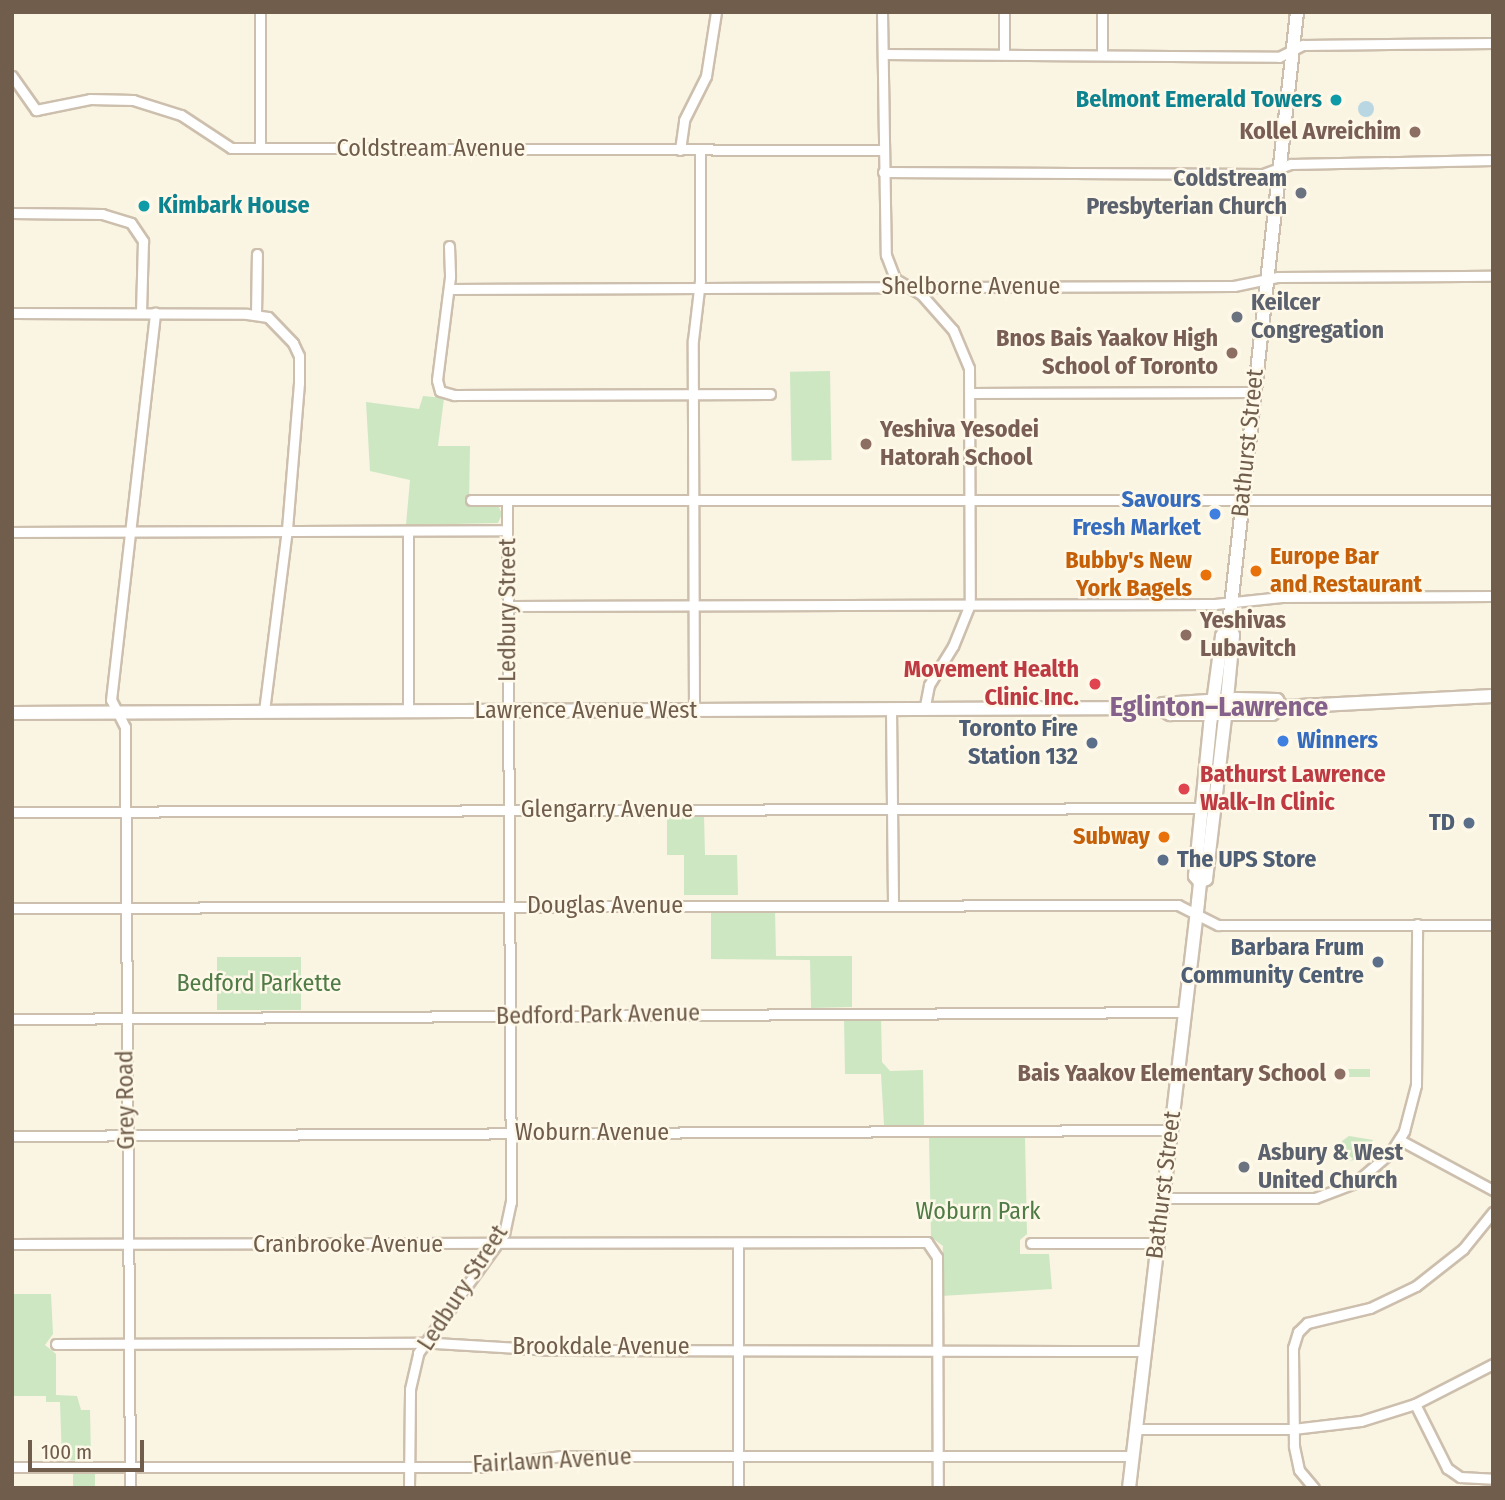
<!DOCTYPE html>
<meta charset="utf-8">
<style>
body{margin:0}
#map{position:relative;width:1505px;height:1500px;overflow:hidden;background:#faf4e2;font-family:"Fira Sans Condensed",sans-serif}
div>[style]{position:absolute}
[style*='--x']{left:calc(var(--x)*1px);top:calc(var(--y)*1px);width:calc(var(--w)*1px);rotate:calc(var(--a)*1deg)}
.green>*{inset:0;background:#cce7c2;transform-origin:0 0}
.water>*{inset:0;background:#b9d7e2}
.round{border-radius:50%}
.roads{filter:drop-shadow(2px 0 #cdbfad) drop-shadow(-2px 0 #cdbfad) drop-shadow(0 2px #cdbfad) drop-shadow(0 -2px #cdbfad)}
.minor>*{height:9px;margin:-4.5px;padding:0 4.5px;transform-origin:4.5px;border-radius:4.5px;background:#fff}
.secondary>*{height:12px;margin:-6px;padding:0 6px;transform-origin:6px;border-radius:6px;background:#fff}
.dots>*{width:19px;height:19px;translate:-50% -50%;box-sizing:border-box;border:4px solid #fef8e8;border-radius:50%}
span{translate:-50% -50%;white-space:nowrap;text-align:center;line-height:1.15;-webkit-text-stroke:5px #fef8e8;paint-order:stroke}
.culture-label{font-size:24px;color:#0d838f;font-weight:700}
.right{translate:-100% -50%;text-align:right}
.left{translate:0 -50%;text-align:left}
.education-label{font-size:24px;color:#785e54;font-weight:700}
.street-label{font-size:24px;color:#705d4b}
.worship-label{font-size:24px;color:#5b616d;font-weight:700}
.shop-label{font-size:24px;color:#366cbe;font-weight:700}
.food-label{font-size:24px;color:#c56008;font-weight:700}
.health-label{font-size:24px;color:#be3a42;font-weight:700}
.service-label{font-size:24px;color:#4e5e75;font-weight:700}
.park-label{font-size:24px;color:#4f7b46}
.quarter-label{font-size:28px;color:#84628c;font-weight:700}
.frame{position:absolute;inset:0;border:14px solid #705d4b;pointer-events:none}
.scale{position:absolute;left:28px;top:1440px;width:116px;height:32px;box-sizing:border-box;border:4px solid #705d4b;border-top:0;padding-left:9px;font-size:21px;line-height:24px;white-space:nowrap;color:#705d4b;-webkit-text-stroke:5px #fef8e8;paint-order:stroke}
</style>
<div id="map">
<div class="green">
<i style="left:830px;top:371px;width:89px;height:40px;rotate:89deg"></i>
<i style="clip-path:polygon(423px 396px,444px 398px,438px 446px,470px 446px,469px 503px,498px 505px,502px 514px,498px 523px,406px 525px,410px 480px,370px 471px,366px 402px,419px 409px)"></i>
<i style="clip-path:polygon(667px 816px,704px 816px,705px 855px,737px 855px,738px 895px,684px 895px,684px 855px,667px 855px)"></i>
<i style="clip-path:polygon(711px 911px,775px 911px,776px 956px,852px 956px,852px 1007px,811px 1008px,810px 960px,711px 959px)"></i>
<i style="left:217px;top:957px;width:84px;height:53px"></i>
<i style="clip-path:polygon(844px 1017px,881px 1017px,882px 1062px,890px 1071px,923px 1070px,924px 1125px,884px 1125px,881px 1074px,845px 1074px)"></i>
<i style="left:1343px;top:1069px;width:27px;height:8px"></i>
<i style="clip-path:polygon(1349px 1136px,1373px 1140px,1365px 1158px,1343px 1162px,1342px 1141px)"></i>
<i style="clip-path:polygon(929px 1137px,1025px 1137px,1027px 1234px,1020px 1240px,1020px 1254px,1049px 1254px,1052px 1289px,941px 1296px,943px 1246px,931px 1237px)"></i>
<i style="clip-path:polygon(12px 1294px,51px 1294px,53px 1334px,45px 1345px,56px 1354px,56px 1395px,77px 1396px,81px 1410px,90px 1410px,91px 1461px,62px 1460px,60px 1402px,46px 1402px,46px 1396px,12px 1396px)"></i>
<i style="left:73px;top:1471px;width:22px;height:17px"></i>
</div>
<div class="water">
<i class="round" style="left:1358px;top:101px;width:16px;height:16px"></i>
</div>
<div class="roads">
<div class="minor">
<i style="--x:882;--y:12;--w:243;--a:89.1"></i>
<i style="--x:886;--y:255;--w:26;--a:69"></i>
<i style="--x:895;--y:279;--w:30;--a:30"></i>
<i style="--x:921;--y:294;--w:48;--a:48.4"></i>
<i style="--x:953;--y:330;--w:41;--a:67.2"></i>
<i style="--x:969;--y:368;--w:236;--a:89.8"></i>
<i style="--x:970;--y:604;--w:45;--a:112"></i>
<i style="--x:953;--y:646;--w:46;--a:121.6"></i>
<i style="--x:929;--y:685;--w:25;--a:101"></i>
<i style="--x:883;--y:54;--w:396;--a:0.4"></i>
<i style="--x:1279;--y:57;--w:27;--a:-27"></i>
<i style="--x:1303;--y:45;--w:190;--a:-0.6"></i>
<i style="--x:1004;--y:54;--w:42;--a:-90"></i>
<i style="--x:1102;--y:55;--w:43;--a:-90"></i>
<i style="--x:12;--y:76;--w:42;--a:54.8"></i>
<i style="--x:36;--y:110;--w:55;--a:-11.5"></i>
<i style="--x:90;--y:99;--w:43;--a:1.3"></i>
<i style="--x:133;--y:100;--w:50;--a:17.4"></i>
<i style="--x:181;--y:115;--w:60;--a:33.4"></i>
<i style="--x:231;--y:148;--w:651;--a:0.18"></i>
<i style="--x:260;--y:148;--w:136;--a:-90"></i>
<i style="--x:680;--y:150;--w:30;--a:-82"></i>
<i style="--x:684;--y:120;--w:49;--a:-63.4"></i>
<i style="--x:706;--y:76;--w:65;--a:-81.1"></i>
<i style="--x:883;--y:172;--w:380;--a:0.3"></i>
<i style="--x:1263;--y:174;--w:30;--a:-20"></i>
<i style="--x:1291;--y:164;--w:202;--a:-1.1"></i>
<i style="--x:12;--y:213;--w:90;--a:0.6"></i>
<i style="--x:102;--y:214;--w:30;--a:17"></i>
<i style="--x:131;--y:223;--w:22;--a:56"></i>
<i style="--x:143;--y:241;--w:71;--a:91.6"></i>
<i style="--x:449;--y:246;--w:31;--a:88"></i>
<i style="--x:450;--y:277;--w:104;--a:97.2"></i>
<i style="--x:437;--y:380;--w:11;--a:75"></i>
<i style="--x:440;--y:391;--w:15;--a:16"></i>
<i style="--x:454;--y:395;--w:316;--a:-0.2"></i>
<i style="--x:449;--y:289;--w:785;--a:-0.22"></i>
<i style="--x:1234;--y:286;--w:45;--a:-11.6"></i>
<i style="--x:1278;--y:277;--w:215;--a:-0.3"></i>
<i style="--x:12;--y:313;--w:235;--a:0.2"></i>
<i style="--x:247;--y:314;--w:21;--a:8"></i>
<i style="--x:268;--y:317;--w:36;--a:46"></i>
<i style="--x:293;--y:343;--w:14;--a:65"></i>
<i style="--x:299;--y:356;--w:27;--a:90"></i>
<i style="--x:299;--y:383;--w:146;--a:94.7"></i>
<i style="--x:287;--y:529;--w:184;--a:97.2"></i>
<i style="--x:256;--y:315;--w:61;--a:-89.1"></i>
<i style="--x:970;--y:393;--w:283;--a:-0.2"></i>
<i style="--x:471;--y:500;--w:1022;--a:0"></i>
<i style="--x:408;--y:531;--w:180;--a:90"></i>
<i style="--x:12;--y:532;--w:495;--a:-0.2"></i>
<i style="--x:509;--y:606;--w:706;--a:-0.16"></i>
<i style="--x:1215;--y:604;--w:67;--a:-6"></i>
<i style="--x:1282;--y:597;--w:211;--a:-0.3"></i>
<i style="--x:891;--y:710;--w:196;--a:89.4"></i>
<i style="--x:694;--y:711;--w:371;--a:-90.2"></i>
<i style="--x:693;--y:340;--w:60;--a:-83.3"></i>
<i style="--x:700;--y:280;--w:129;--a:-90"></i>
<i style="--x:12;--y:812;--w:1190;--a:-0.19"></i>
<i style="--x:12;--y:908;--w:1166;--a:-0.15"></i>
<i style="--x:1178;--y:905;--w:45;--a:26.6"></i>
<i style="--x:1218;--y:925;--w:275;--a:0"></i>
<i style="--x:12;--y:1019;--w:1172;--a:-0.34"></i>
<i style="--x:12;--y:1136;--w:1159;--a:-0.3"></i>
<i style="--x:1400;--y:1140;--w:106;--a:28.3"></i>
<i style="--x:1163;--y:1198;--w:152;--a:0"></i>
<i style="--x:1315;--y:1198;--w:43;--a:-20.6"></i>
<i style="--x:1355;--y:1183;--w:48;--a:-40.7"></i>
<i style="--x:1391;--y:1152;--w:25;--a:-58"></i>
<i style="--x:1404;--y:1131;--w:48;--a:-75.4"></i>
<i style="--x:1416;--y:1085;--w:161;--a:-89.6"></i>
<i style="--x:1031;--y:1243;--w:126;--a:0"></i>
<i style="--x:12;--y:1244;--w:915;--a:-0.13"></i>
<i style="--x:927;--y:1242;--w:18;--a:56"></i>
<i style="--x:937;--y:1257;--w:231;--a:89.8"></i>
<i style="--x:738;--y:1246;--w:242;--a:90"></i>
<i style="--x:56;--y:1344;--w:379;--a:-0.2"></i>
<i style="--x:435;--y:1343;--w:117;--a:3.4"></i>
<i style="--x:552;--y:1350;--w:594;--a:0.1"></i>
<i style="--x:1415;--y:1404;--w:72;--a:63.4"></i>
<i style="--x:1447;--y:1468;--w:16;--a:35"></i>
<i style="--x:1460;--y:1477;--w:33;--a:3"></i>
<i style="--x:1136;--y:1429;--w:157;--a:0"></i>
<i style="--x:1293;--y:1429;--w:68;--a:-6.7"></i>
<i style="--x:1361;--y:1421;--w:57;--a:-17.5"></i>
<i style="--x:1415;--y:1404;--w:88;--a:-27.1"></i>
<i style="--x:12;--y:1467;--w:469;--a:0"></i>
<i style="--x:481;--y:1467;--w:81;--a:-7.8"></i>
<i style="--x:561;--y:1456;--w:572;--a:0"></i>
<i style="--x:130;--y:1488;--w:761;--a:-90.38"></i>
<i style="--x:125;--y:727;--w:30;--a:-117"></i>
<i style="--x:111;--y:700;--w:390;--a:-83.5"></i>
<i style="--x:409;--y:1488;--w:99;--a:-89.4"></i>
<i style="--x:410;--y:1389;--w:37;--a:-77"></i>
<i style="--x:418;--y:1353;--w:147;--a:-54.1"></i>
<i style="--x:504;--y:1234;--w:33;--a:-78"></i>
<i style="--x:511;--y:1202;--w:702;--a:-90.33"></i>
<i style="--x:1314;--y:1488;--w:23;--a:-130"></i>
<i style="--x:1299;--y:1470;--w:25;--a:-102"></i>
<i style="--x:1294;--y:1446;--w:98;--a:-90.6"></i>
<i style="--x:1293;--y:1348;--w:17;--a:-73"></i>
<i style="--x:1298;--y:1332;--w:13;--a:-45"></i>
<i style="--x:1307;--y:1323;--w:65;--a:-13.4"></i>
<i style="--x:1370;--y:1308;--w:51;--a:-25.6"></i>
<i style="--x:1416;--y:1286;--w:60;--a:-38.2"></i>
<i style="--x:1463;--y:1249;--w:48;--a:-51"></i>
</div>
<div class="secondary">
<i style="--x:1160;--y:708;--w:12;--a:31"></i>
<i style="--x:1170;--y:714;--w:102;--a:0"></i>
<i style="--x:1272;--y:714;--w:11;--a:-38"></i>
<i style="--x:1281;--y:707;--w:212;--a:-3"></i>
<i style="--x:12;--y:713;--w:1148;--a:-0.25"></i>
<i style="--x:1160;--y:708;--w:5;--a:-53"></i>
<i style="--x:1163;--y:704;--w:74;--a:-3.9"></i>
<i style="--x:1237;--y:699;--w:40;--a:1.4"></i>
<i style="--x:1277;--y:700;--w:8;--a:60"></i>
<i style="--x:1200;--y:882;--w:7;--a:-27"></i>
<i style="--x:1206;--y:879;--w:181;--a:-83.3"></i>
<i style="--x:1227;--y:699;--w:64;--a:-84.6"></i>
<i style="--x:1233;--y:635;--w:12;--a:-110"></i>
<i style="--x:1129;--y:1488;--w:590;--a:-83.28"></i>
<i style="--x:1198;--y:902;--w:20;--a:-84"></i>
<i style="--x:1200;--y:882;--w:8;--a:-130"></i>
<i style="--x:1195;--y:876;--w:152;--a:-84.3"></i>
<i style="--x:1210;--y:725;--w:90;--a:-82.3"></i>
<i style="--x:1222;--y:636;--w:14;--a:-60"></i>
<i style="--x:1229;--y:624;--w:616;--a:-83.66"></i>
</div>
</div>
<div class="dots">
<i style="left:1336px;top:100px;background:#0f9aa8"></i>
<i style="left:1415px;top:132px;background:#8d6e63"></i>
<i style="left:1301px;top:193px;background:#6b7280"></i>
<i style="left:144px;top:206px;background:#0f9aa8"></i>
<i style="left:1237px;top:317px;background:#6b7280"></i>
<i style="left:1232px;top:353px;background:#8d6e63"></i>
<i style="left:866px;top:444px;background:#8d6e63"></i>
<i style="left:1215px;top:514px;background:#3f7fe0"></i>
<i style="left:1256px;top:571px;background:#e8710a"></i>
<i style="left:1206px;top:575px;background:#e8710a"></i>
<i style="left:1186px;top:635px;background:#8d6e63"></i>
<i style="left:1095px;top:684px;background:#e0444e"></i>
<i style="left:1283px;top:741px;background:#3f7fe0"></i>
<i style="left:1092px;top:743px;background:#5c6f8a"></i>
<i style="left:1184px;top:789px;background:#e0444e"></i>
<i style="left:1469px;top:823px;background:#5c6f8a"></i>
<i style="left:1164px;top:837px;background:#e8710a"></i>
<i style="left:1163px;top:860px;background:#5c6f8a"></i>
<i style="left:1378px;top:962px;background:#5c6f8a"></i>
<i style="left:1340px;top:1074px;background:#8d6e63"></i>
<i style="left:1244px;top:1167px;background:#6b7280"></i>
</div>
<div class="culture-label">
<span class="right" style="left:1322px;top:100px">Belmont Emerald Towers</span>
<span class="left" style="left:158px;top:206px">Kimbark House</span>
</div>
<div class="education-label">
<span class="right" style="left:1401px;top:132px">Kollel Avreichim</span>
<span class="right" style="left:1218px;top:353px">Bnos Bais Yaakov High<br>School of Toronto</span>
<span class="left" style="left:880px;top:444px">Yeshiva Yesodei<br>Hatorah School</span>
<span class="left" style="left:1200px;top:635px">Yeshivas<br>Lubavitch</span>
<span class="right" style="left:1326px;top:1074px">Bais Yaakov Elementary School</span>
</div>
<div class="street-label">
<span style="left:431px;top:149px">Coldstream Avenue</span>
<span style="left:971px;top:287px">Shelborne Avenue</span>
<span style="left:1248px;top:443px;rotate:-84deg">Bathurst Street</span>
<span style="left:508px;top:610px;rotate:-90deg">Ledbury Street</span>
<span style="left:586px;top:711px">Lawrence Avenue West</span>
<span style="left:607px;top:810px">Glengarry Avenue</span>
<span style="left:605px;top:906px">Douglas Avenue</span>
<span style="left:598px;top:1015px;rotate:-1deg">Bedford Park Avenue</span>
<span style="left:126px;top:1100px;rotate:-91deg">Grey Road</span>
<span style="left:592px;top:1133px">Woburn Avenue</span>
<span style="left:1164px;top:1185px;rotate:-83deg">Bathurst Street</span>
<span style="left:348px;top:1245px">Cranbrooke Avenue</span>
<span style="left:463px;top:1288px;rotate:-57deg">Ledbury Street</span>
<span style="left:601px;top:1347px">Brookdale Avenue</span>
<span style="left:552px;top:1461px;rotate:-3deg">Fairlawn Avenue</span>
</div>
<div class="worship-label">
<span class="right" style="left:1287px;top:193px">Coldstream<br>Presbyterian Church</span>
<span class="left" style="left:1251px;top:317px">Keilcer<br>Congregation</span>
<span class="left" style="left:1258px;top:1167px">Asbury &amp; West<br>United Church</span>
</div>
<div class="shop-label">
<span class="right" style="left:1201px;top:514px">Savours<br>Fresh Market</span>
<span class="left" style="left:1297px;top:741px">Winners</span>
</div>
<div class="food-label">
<span class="left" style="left:1270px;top:571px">Europe Bar<br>and Restaurant</span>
<span class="right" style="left:1192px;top:575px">Bubby's New<br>York Bagels</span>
<span class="right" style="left:1150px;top:837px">Subway</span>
</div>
<div class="health-label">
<span class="right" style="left:1079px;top:684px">Movement Health<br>Clinic Inc.</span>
<span class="left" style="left:1200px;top:789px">Bathurst Lawrence<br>Walk-In Clinic</span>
</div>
<div class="service-label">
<span class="right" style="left:1078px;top:743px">Toronto Fire<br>Station 132</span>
<span class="right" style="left:1455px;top:823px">TD</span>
<span class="left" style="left:1177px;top:860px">The UPS Store</span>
<span class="right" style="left:1364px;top:962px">Barbara Frum<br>Community Centre</span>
</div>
<div class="park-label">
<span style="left:259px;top:984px">Bedford Parkette</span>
<span style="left:978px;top:1212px">Woburn Park</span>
</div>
<div class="quarter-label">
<span style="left:1219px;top:707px">Eglinton–Lawrence</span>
</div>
<div class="frame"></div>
<div class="scale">100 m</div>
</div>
